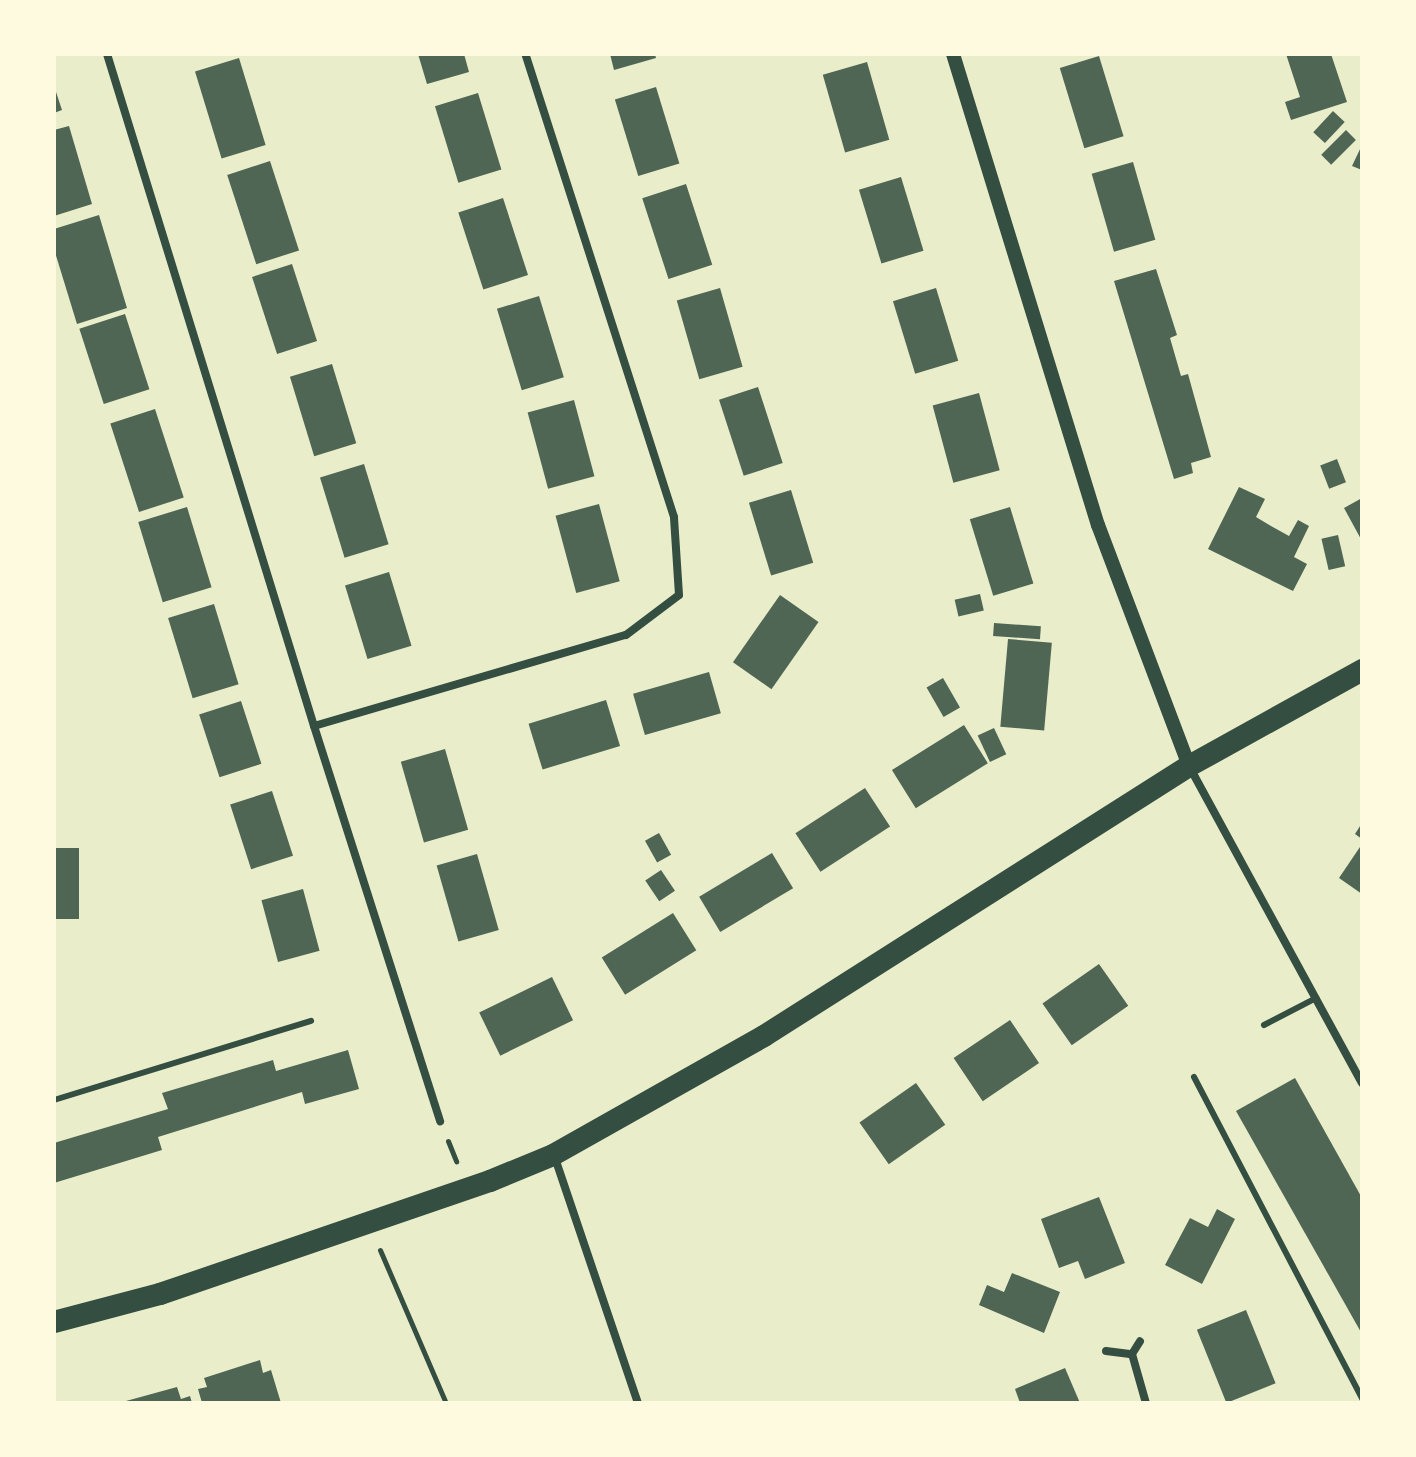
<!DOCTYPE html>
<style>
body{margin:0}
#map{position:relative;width:1416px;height:1457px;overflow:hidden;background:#e9edc9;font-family:Karla,sans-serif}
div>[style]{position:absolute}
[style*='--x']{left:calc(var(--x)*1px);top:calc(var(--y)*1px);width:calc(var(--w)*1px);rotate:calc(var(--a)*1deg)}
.building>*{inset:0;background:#4f6655;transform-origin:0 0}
.path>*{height:5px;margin:-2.5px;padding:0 2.5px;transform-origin:2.5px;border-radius:2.5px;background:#344e41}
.service>*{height:6px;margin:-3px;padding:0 3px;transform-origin:3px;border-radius:3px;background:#344e41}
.minor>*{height:8px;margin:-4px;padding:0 4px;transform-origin:4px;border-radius:4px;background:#344e41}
.tertiary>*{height:14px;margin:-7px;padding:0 7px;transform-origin:7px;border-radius:7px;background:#344e41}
.trunk>*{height:22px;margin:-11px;padding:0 11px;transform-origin:11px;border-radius:11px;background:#344e41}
span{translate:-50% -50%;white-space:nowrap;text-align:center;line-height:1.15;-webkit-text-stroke:8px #fefae0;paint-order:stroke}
.frame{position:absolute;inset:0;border:56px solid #fefae0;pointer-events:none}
</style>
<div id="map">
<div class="building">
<i style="clip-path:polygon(418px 54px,464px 54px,469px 72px,427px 84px)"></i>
<i style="clip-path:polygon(610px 54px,655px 54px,656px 58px,614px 70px)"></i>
<i style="clip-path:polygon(1286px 54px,1331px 54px,1347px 102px,1291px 120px,1285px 102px,1300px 97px)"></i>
<i style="left:1099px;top:56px;width:84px;height:41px;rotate:73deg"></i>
<i style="left:239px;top:58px;width:91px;height:46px;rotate:73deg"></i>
<i style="left:867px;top:62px;width:81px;height:46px;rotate:74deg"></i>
<i style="clip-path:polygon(54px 86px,62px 110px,54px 113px)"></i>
<i style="left:656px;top:87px;width:80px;height:43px;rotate:73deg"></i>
<i style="left:478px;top:93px;width:80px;height:45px;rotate:73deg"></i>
<i style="left:1333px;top:111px;width:16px;height:29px;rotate:43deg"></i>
<i style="clip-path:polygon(69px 126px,92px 204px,54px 216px,54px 130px)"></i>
<i style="left:1346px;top:130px;width:14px;height:35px;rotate:45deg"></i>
<i style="clip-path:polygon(1362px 145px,1362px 170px,1352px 166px)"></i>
<i style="left:270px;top:161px;width:94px;height:45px;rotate:72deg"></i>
<i style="left:1133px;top:162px;width:81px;height:43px;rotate:74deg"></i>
<i style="left:901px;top:177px;width:77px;height:44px;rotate:73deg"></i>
<i style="left:686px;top:184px;width:85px;height:46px;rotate:72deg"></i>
<i style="left:503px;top:198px;width:81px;height:47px;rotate:72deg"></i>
<i style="clip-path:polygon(99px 215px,127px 308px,77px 324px,54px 249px,54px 229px)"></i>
<i style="left:292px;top:264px;width:81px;height:42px;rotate:72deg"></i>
<i style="clip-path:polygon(1156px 269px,1177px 335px,1170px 338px,1181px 376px,1188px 374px,1211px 457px,1191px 463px,1193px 473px,1174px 479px,1114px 281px)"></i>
<i style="left:720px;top:288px;width:82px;height:45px;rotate:74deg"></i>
<i style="left:936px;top:288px;width:76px;height:45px;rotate:73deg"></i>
<i style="left:539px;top:296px;width:85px;height:44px;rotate:73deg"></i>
<i style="left:125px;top:314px;width:79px;height:48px;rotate:72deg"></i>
<i style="left:332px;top:364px;width:83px;height:44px;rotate:73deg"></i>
<i style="left:758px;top:387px;width:80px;height:41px;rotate:72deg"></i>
<i style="left:979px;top:393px;width:80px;height:48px;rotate:75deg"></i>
<i style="left:574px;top:400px;width:79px;height:48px;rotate:75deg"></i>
<i style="left:155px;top:409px;width:93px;height:47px;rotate:72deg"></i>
<i style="left:1337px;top:459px;width:25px;height:18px;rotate:69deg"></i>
<i style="left:364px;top:464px;width:84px;height:46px;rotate:73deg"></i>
<i style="clip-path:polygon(1239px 487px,1265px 499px,1256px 517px,1271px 526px,1289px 536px,1298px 520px,1309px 526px,1294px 557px,1307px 564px,1293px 591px,1208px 549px)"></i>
<i style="left:791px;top:490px;width:76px;height:44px;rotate:73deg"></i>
<i style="clip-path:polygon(1362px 498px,1362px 541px,1344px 508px)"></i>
<i style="left:599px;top:504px;width:80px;height:45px;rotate:75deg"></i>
<i style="left:187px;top:507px;width:84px;height:51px;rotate:73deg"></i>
<i style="left:1010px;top:507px;width:80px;height:42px;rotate:73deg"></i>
<i style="left:1338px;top:535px;width:32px;height:17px;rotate:77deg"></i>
<i style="left:389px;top:572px;width:77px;height:46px;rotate:73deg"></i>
<i style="left:980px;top:594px;width:17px;height:26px;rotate:77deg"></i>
<i style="left:780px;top:595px;width:47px;height:82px;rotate:35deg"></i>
<i style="left:214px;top:604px;width:84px;height:48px;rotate:73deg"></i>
<i style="left:994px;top:623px;width:47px;height:13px;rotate:4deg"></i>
<i style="left:1008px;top:639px;width:44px;height:88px;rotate:5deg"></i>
<i style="left:709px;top:672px;width:43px;height:79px;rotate:74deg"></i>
<i style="left:943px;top:678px;width:34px;height:19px;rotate:60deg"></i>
<i style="left:606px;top:700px;width:48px;height:81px;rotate:73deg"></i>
<i style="left:241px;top:701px;width:66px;height:44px;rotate:72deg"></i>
<i style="left:964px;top:725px;width:45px;height:85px;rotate:58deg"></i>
<i style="left:994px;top:728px;width:29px;height:18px;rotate:65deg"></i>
<i style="left:445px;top:749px;width:84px;height:46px;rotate:74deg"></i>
<i style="left:865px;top:788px;width:46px;height:83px;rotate:57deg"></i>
<i style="left:272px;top:791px;width:68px;height:44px;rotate:72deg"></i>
<i style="clip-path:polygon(1362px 823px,1362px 839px,1355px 834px)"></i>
<i style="left:659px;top:833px;width:25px;height:16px;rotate:61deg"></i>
<i style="clip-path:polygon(1362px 844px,1362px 894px,1339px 878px)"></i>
<i style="left:54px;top:848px;width:25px;height:71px"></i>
<i style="left:772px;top:853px;width:41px;height:85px;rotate:59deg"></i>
<i style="left:477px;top:854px;width:79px;height:42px;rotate:74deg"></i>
<i style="left:661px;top:870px;width:25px;height:19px;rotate:56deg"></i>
<i style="left:303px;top:889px;width:64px;height:43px;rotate:75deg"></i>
<i style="left:673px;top:913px;width:44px;height:84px;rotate:58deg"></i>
<i style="left:1099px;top:964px;width:51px;height:69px;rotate:55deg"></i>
<i style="left:552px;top:977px;width:48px;height:81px;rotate:64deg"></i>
<i style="left:1010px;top:1020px;width:52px;height:68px;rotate:56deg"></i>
<i style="clip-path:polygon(348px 1050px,359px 1089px,305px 1104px,302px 1092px,158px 1137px,162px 1150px,54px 1183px,54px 1143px,168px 1109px,162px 1093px,273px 1060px,276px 1071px)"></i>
<i style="clip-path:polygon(1295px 1078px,1362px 1198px,1362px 1334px,1236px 1111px)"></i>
<i style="left:916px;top:1083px;width:51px;height:69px;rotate:55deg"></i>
<i style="clip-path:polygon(1099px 1197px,1125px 1263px,1085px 1279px,1078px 1261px,1059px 1268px,1041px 1219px)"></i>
<i style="clip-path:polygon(1217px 1209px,1235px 1219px,1202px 1284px,1165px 1265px,1190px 1218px,1208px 1227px)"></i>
<i style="clip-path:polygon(1012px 1273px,1060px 1292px,1044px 1333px,979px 1305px,987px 1285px,1004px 1292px)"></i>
<i style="left:1246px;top:1310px;width:79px;height:53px;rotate:68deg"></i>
<i style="clip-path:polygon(260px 1360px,263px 1373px,271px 1370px,281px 1403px,202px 1403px,198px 1389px,207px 1387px,204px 1378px)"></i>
<i style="clip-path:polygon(1065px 1368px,1080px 1403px,1020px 1403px,1015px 1389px)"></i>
<i style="clip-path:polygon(177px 1387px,181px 1399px,190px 1396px,192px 1403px,126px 1401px)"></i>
</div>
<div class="path">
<i style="--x:448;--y:1141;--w:22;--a:68"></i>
<i style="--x:380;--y:1250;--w:167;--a:66.7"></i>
</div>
<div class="service">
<i style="--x:1264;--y:1025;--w:59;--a:-27.4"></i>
<i style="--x:1194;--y:1077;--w:363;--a:62.4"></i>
<i style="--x:54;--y:1100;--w:269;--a:-17.1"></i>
</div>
<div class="minor">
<i style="--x:107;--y:54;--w:703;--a:72.88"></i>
<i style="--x:314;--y:726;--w:415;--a:72.3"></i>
<i style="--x:314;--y:726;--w:325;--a:-16.3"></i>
<i style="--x:626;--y:635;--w:66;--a:-37"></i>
<i style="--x:679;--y:595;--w:78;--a:-93.7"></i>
<i style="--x:674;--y:517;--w:486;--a:-107.8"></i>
<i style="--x:1189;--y:766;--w:361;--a:61.4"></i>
<i style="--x:554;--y:1155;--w:262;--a:71.3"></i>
<i style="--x:1106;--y:1351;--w:26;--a:7"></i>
<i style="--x:1132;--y:1354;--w:15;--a:-58"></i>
<i style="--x:1132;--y:1354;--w:51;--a:74.1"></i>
</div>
<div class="tertiary">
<i style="--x:953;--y:54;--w:493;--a:72.9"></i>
<i style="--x:1098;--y:525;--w:258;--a:69.3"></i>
</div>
<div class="trunk">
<i style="--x:54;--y:1322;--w:110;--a:-14.8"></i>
<i style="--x:160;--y:1294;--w:349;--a:-18.9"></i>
<i style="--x:490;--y:1181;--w:68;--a:-22.4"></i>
<i style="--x:553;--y:1155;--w:242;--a:-29.4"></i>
<i style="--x:764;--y:1036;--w:504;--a:-32.43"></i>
<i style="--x:1189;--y:766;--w:198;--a:-29"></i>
</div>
<div class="frame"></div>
</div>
